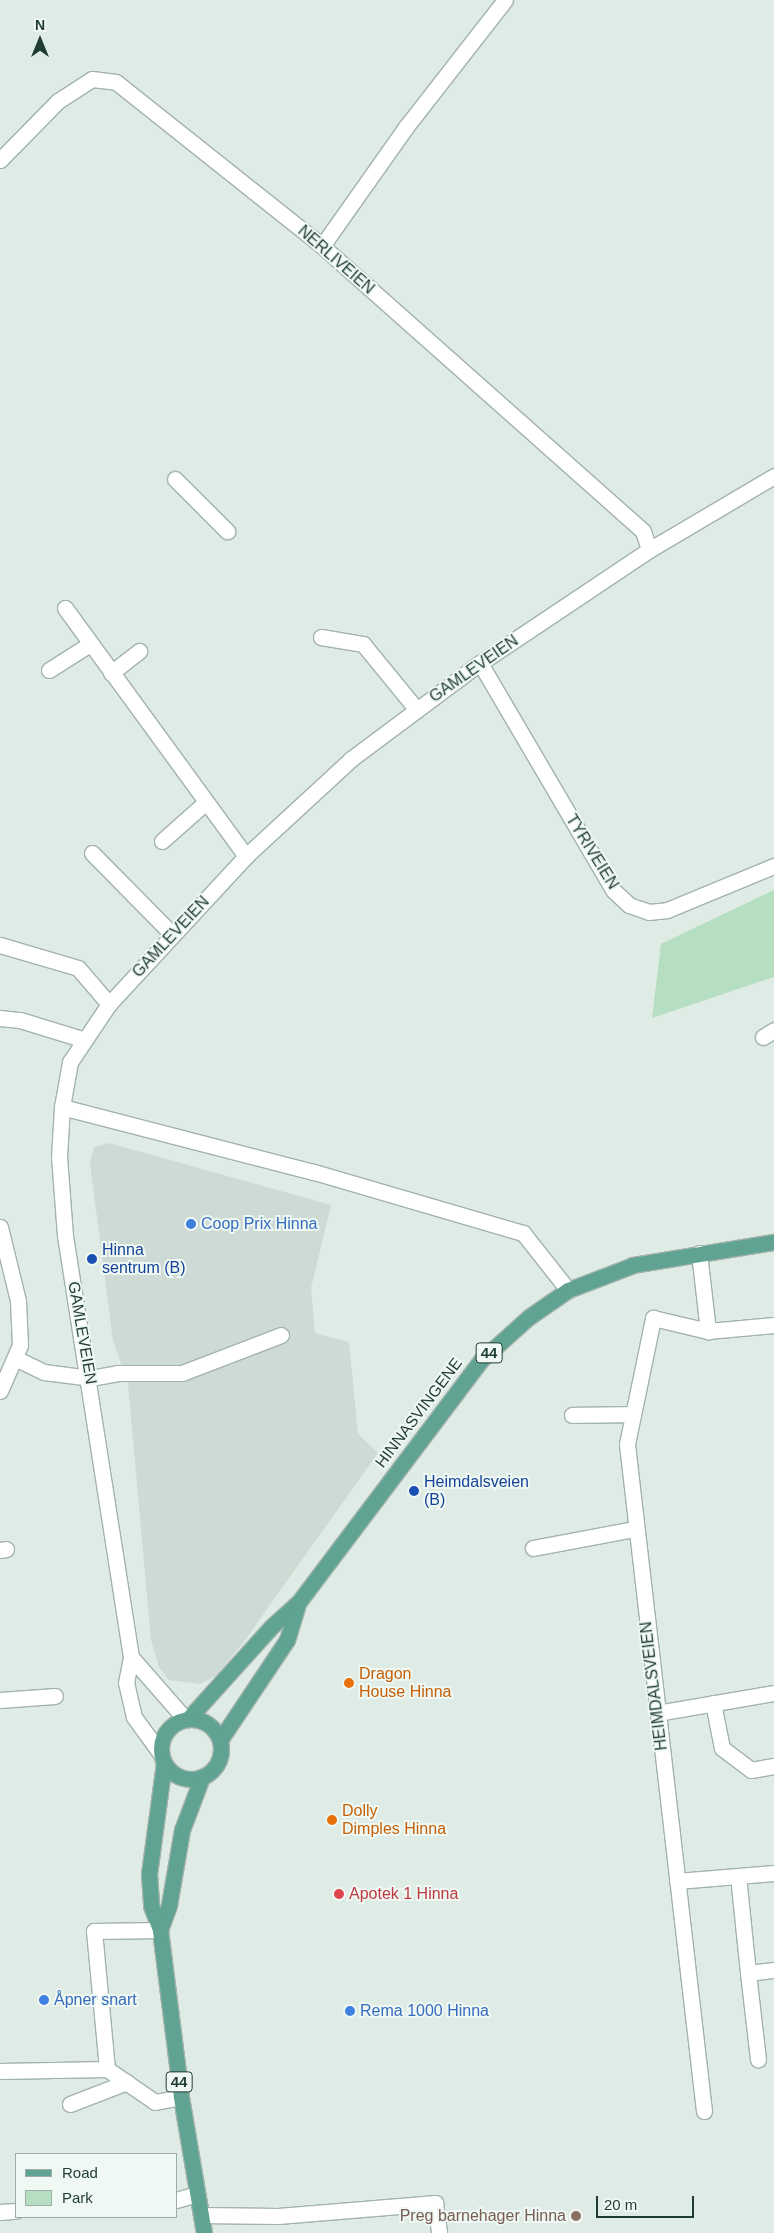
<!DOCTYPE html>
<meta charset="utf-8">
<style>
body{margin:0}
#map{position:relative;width:774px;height:2233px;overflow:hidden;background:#dfebe5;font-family:Arial,sans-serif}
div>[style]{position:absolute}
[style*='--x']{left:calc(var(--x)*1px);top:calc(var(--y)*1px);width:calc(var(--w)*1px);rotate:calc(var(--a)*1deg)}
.built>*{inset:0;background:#cddbd4}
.green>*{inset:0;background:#b6dec0}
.roads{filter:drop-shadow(1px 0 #a2b3ac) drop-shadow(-1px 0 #a2b3ac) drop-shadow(0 1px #a2b3ac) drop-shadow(0 -1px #a2b3ac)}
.lane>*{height:15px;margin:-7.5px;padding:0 7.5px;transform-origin:7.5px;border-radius:7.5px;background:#fff}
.street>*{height:15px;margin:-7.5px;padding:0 7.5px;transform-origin:7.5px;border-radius:7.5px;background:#fff}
.secondary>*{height:15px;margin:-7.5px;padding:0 7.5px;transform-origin:7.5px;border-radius:7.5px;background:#fff}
.primary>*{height:15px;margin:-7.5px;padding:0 7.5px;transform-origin:7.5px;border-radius:7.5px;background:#60a392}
.primary>.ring{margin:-7.5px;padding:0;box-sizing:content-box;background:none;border:15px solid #60a392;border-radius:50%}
.dots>*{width:14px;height:14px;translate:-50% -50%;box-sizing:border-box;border:2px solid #eff8f3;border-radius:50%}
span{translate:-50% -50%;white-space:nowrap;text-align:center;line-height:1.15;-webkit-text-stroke:4px #eff8f3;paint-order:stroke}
.shield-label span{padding:1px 4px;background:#eff8f3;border:1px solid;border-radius:4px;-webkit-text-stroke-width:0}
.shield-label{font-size:15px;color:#1f3c34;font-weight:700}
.street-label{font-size:16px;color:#1f3c34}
.shop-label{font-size:16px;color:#366cbe}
.left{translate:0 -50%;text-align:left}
.transit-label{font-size:16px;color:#164399}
.food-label{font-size:16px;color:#c56008}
.health-label{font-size:16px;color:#be3a42}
.education-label{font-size:16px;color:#785e54}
.right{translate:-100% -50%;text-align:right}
.legend{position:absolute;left:15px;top:2153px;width:162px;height:65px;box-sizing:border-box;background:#eff8f3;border:1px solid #9cada7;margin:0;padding:6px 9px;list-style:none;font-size:15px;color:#1f3c34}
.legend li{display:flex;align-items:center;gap:10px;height:25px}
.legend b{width:25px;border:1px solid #9cada7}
.north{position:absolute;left:15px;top:15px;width:50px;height:50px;-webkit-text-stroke:4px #eff8f3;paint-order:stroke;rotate:0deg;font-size:14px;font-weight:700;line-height:20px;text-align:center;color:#1f3c34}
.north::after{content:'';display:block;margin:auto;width:18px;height:22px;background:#1f3c34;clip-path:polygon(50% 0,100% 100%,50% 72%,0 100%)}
.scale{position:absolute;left:596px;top:2196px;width:98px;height:22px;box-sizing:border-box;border:2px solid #1f3c34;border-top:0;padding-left:6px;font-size:15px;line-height:18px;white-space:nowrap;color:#1f3c34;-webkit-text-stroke:4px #eff8f3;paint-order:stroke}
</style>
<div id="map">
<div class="built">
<i style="clip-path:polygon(109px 1143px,331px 1205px,311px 1288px,315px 1333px,349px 1342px,358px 1434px,378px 1453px,243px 1643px,217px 1675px,200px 1684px,169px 1680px,159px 1667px,151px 1640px,128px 1384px,113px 1341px,90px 1163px,94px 1147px)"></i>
</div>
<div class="green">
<i style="clip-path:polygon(774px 890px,774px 977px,652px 1018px,661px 944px)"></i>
</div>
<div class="roads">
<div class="lane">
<i style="--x:175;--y:479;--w:74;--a:45"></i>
<i style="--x:65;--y:608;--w:307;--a:53.9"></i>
<i style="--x:321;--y:637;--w:43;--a:9.5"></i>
<i style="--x:363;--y:644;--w:85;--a:50.7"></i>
<i style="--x:49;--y:670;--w:49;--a:-32.4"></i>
<i style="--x:111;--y:673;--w:36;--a:-38"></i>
<i style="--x:162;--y:841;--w:57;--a:-41.5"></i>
<i style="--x:92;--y:853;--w:115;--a:45.4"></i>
<i style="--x:0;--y:945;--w:81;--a:16.4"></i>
<i style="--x:78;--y:968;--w:48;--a:49.3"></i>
<i style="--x:763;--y:1037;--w:13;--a:-32"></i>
<i style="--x:90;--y:1378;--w:27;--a:-10"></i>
<i style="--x:117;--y:1373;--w:65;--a:0"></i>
<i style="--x:182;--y:1373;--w:106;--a:-21"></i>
<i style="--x:572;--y:1415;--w:61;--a:-0.9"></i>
<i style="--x:533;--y:1548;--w:104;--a:-10.6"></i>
<i style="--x:0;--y:1550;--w:6;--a:-9"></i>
<i style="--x:0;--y:1700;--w:55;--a:-4.2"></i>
<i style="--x:713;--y:1703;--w:46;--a:78.7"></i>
<i style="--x:722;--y:1748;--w:36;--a:37"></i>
<i style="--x:751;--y:1770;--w:23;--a:-10"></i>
<i style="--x:657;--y:1713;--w:119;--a:-9.7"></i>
<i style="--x:738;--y:1876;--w:98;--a:84.1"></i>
<i style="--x:748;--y:1973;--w:26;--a:-7"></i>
<i style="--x:677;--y:1881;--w:97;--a:-4.7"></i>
<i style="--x:160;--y:1930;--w:66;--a:179.1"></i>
<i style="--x:94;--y:1931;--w:139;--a:84.6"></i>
<i style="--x:107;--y:2069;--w:58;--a:34.5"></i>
<i style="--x:155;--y:2102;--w:26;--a:-11"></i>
<i style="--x:748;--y:1973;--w:87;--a:83.4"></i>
<i style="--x:0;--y:2071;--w:107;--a:-1.1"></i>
<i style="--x:70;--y:2104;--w:61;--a:-21.1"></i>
<i style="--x:201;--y:2215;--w:77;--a:0.7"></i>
<i style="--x:278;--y:2216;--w:158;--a:-4.7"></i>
<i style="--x:435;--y:2203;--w:30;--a:82"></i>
</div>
<div class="street">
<i style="--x:0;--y:160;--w:83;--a:-45.5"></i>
<i style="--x:58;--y:101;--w:40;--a:-32.9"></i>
<i style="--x:92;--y:79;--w:24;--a:7"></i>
<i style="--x:116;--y:82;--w:263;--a:38.5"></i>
<i style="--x:322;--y:246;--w:429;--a:41.6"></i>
<i style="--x:643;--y:531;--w:20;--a:72"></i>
<i style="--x:322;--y:246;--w:146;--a:-54.8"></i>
<i style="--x:406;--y:127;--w:161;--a:-52.1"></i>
<i style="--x:480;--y:663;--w:264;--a:59.6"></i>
<i style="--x:614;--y:891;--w:21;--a:43"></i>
<i style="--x:629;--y:905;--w:21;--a:19"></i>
<i style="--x:649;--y:912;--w:18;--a:-6"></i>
<i style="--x:667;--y:910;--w:116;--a:-22.4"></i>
<i style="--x:0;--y:1018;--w:20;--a:6"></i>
<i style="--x:20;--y:1020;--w:68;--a:17.1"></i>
<i style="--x:62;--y:1107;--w:260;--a:14.5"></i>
<i style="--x:314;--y:1172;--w:218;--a:16.3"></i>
<i style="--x:523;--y:1233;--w:73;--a:51.7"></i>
<i style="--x:0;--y:1227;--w:76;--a:76.3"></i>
<i style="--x:18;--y:1301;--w:44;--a:87.4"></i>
<i style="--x:20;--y:1345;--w:50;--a:113.5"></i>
<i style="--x:699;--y:1253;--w:79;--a:83.4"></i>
<i style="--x:708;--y:1331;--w:66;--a:-5.2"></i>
<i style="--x:15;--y:1358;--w:32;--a:26"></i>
<i style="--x:44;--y:1372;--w:46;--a:7.4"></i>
<i style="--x:704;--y:2111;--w:671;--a:-96.59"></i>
<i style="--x:627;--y:1444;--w:129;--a:-78.3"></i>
<i style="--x:653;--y:1318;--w:57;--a:13.3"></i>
<i style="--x:176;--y:2200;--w:22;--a:-16"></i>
<i style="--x:0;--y:2212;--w:16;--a:-4"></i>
</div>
<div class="secondary">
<i style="--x:131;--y:1657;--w:82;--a:48.9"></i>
<i style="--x:161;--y:1754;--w:46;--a:-126.1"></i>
<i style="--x:134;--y:1717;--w:35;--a:-103"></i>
<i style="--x:126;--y:1683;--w:26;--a:-79"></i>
<i style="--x:131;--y:1657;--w:426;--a:-98.9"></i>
<i style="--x:65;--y:1236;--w:79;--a:-94.3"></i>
<i style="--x:59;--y:1157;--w:50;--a:-86.6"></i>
<i style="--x:62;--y:1107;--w:46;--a:-79.9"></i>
<i style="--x:70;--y:1062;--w:70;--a:-56.1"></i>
<i style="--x:109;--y:1004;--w:202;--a:-47.2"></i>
<i style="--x:246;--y:856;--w:143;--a:-42.7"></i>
<i style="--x:351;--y:759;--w:161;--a:-36.7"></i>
<i style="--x:480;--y:663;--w:203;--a:-33.8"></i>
<i style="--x:649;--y:550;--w:145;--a:-30.6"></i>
</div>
<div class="primary">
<i style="--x:188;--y:1719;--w:124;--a:-47.9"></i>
<i style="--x:271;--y:1627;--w:36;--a:-42"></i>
<i style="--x:298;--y:1603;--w:304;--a:-53"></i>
<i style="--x:481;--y:1360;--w:64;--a:-41.9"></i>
<i style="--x:529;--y:1317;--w:47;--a:-34.7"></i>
<i style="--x:568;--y:1290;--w:70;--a:-21"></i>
<i style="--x:633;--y:1265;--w:143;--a:-9.3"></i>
<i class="ring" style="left:161px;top:1719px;width:45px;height:45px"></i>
<i style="--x:220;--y:1740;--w:120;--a:-56.2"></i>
<i style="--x:287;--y:1640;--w:38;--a:-73"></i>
<i style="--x:164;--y:1763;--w:112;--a:97.7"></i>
<i style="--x:149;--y:1874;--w:32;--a:86"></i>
<i style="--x:151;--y:1906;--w:26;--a:69"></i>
<i style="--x:160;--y:1930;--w:168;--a:82.8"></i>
<i style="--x:181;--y:2097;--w:138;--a:80.4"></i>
<i style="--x:160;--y:1930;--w:27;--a:-70"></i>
<i style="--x:169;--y:1905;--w:76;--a:-80.2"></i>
<i style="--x:182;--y:1830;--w:57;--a:-69.3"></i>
</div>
</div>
<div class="dots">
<i style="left:191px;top:1224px;background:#3f7fe0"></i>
<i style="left:92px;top:1259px;background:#1a4fb4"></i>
<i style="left:414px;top:1491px;background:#1a4fb4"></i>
<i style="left:349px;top:1683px;background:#e8710a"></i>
<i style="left:332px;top:1820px;background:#e8710a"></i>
<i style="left:339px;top:1894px;background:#e0444e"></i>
<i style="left:44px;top:2000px;background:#3f7fe0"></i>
<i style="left:350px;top:2011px;background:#3f7fe0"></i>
<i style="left:576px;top:2216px;background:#8d6e63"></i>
</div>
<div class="shield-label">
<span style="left:489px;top:1353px">44</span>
<span style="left:179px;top:2082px">44</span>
</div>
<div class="street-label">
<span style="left:336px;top:260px;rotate:41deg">NERLIVEIEN</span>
<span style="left:474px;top:669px;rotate:-35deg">GAMLEVEIEN</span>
<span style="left:592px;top:852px;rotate:58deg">TYRIVEIEN</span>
<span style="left:171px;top:937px;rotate:-47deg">GAMLEVEIEN</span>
<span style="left:82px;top:1333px;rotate:80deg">GAMLEVEIEN</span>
<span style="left:419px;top:1413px;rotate:-53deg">HINNASVINGENE</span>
<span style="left:654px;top:1686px;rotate:-97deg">HEIMDALSVEIEN</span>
</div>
<div class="shop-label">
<span class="left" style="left:201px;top:1224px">Coop Prix Hinna</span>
<span class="left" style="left:54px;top:2000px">Åpner snart</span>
<span class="left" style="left:360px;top:2011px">Rema 1000 Hinna</span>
</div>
<div class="transit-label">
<span class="left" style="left:102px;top:1259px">Hinna<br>sentrum (B)</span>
<span class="left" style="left:424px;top:1491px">Heimdalsveien<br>(B)</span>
</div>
<div class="food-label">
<span class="left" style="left:359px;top:1683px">Dragon<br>House Hinna</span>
<span class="left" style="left:342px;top:1820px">Dolly<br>Dimples Hinna</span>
</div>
<div class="health-label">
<span class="left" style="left:349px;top:1894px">Apotek 1 Hinna</span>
</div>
<div class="education-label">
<span class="right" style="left:566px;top:2216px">Preg barnehager Hinna</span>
</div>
<ul class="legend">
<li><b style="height:6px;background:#60a392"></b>Road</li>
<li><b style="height:14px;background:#b6dec0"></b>Park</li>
</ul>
<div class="north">N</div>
<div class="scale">20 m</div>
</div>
